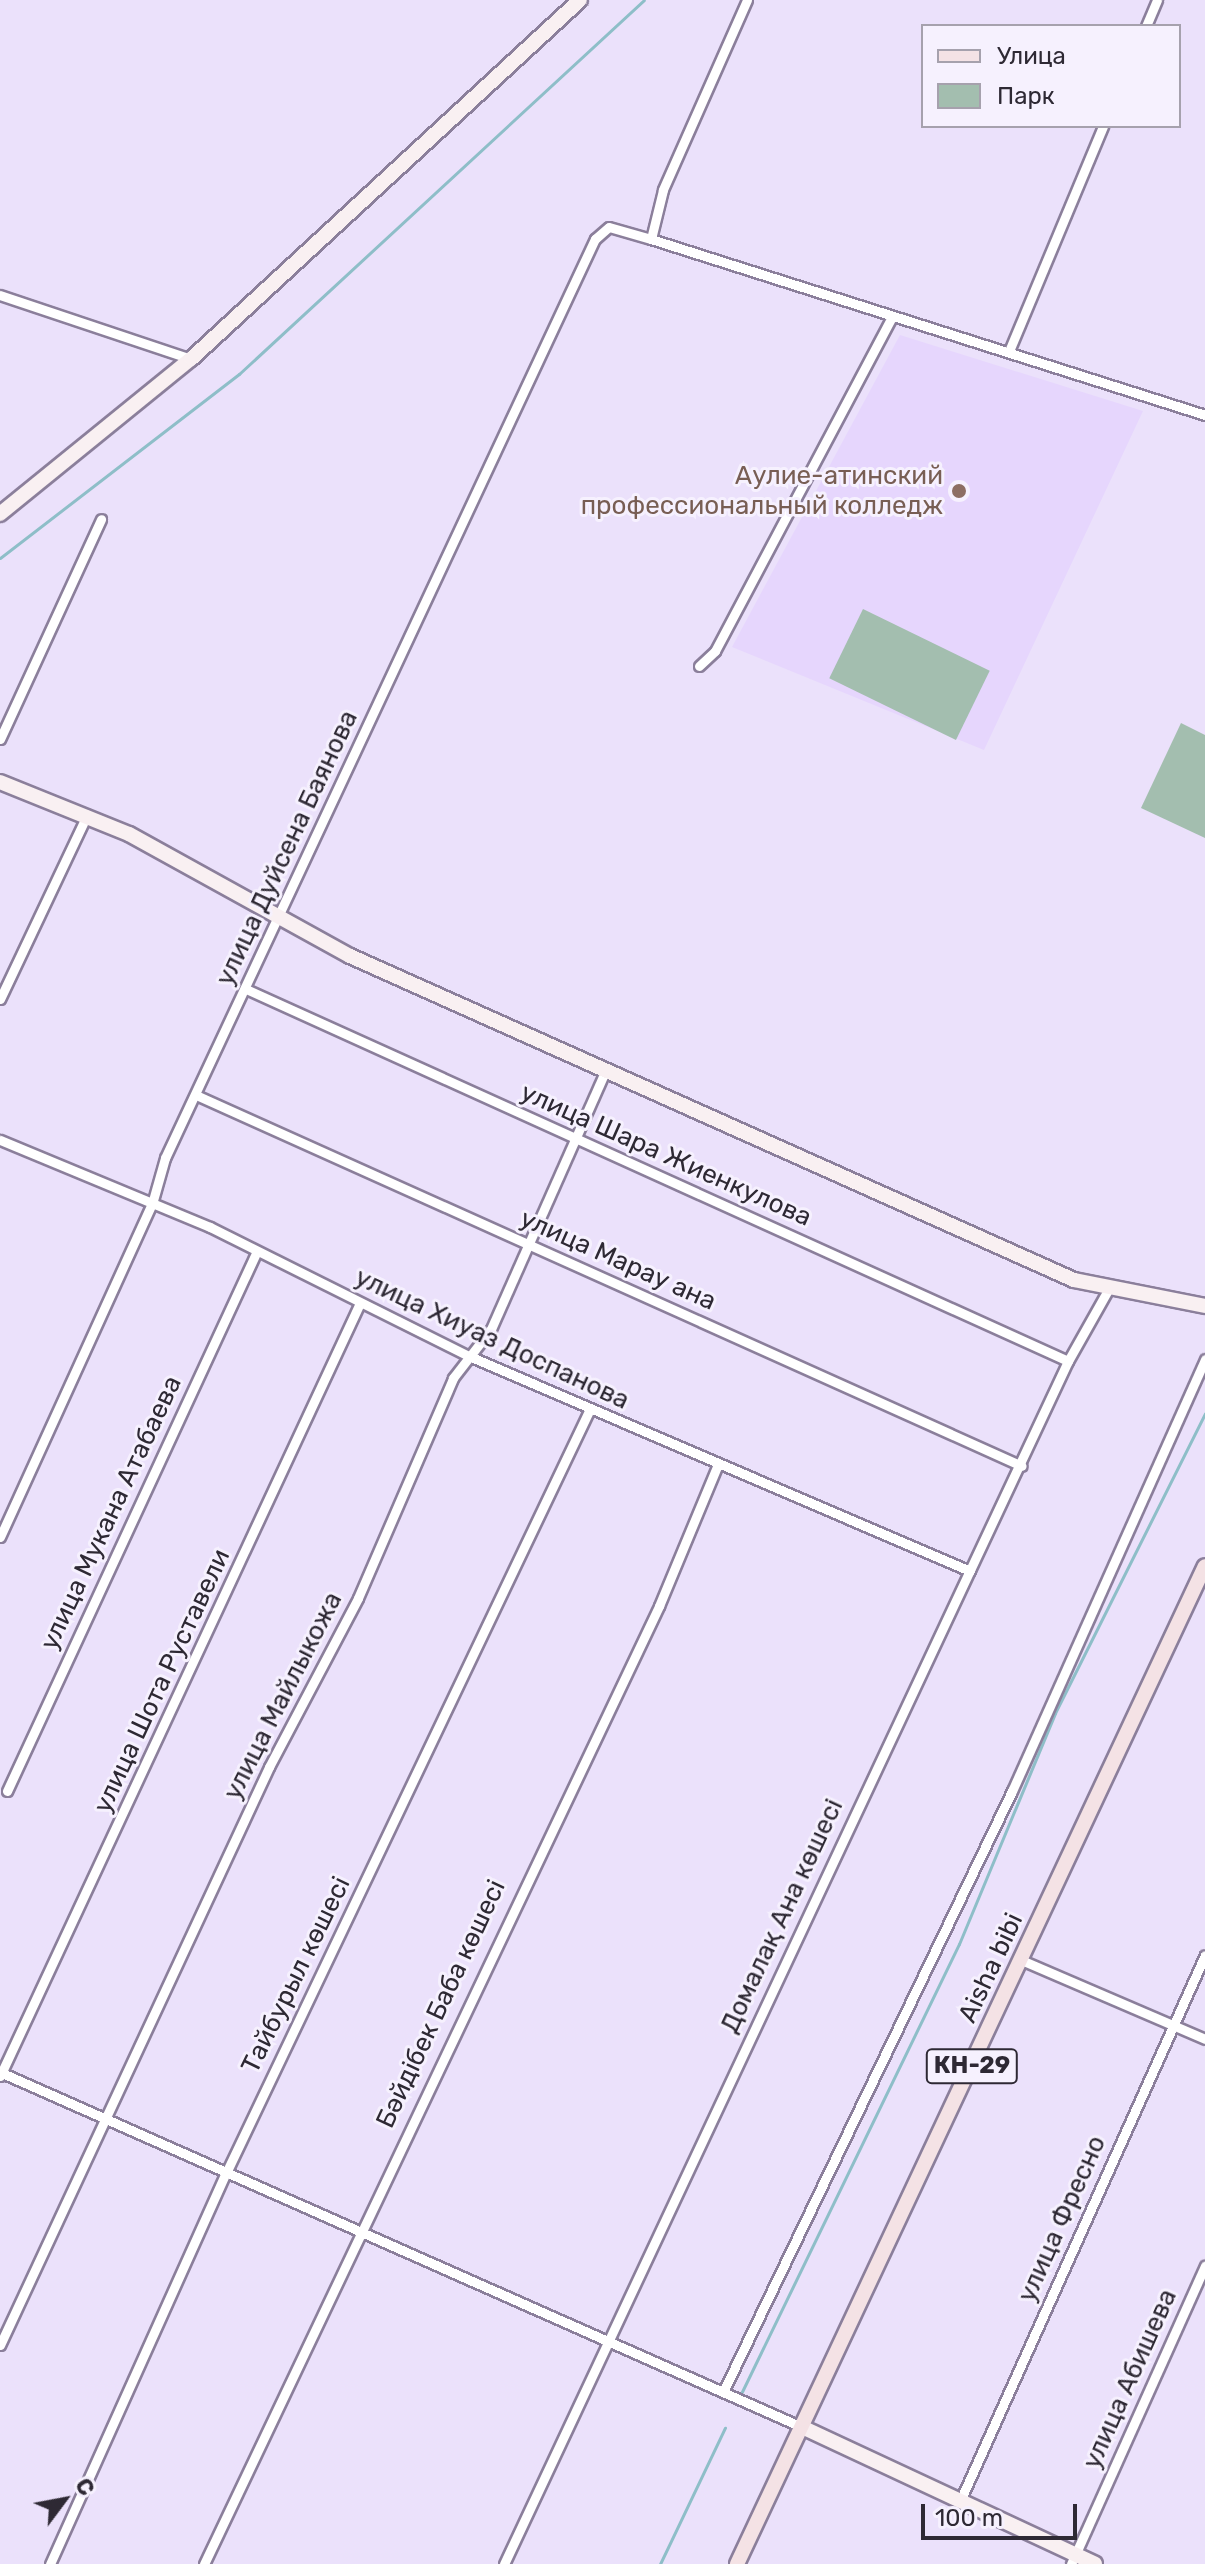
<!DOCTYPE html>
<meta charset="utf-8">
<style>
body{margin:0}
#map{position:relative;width:1205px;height:2564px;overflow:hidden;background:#ebe1fb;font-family:Rubik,sans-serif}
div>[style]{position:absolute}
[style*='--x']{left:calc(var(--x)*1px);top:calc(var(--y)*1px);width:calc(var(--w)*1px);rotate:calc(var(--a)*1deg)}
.built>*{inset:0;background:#e6d6fd}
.green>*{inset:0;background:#a3beaf;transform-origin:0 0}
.stream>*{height:3px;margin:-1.5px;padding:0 1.5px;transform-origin:1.5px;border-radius:1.5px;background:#8ebec8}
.roads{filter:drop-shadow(2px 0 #8b7f9b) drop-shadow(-2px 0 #8b7f9b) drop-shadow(0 2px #8b7f9b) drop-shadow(0 -2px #8b7f9b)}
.street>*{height:9px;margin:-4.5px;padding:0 4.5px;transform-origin:4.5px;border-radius:4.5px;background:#fff}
.secondary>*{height:14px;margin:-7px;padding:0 7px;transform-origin:7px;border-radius:7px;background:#f9f0f2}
.primary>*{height:14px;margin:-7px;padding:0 7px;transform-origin:7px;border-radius:7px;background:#f4e2e5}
.dots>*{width:22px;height:22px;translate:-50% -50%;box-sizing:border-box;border:4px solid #f6f1fe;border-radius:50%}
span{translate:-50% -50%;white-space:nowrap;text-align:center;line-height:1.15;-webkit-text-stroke:6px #f6f1fe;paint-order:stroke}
.shield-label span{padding:2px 6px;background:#f6f1fe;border:2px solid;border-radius:6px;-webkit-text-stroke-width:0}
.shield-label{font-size:24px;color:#2e2934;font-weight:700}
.education-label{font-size:26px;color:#785e54}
.right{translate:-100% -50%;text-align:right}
.street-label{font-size:26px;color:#2e2934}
.legend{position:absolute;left:921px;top:24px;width:260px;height:104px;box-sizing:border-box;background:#f6f1fe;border:2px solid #a6a1ad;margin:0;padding:10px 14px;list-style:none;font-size:24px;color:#2e2934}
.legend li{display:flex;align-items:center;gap:16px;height:40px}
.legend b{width:40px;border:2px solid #a6a1ad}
.north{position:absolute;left:24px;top:2460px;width:80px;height:80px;-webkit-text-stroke:6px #f6f1fe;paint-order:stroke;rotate:58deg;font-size:22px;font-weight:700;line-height:32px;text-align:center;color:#2e2934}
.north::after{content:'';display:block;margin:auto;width:28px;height:36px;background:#2e2934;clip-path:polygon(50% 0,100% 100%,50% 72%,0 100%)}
.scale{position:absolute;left:921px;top:2504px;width:156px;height:36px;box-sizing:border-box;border:4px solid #2e2934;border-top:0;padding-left:10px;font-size:24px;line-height:28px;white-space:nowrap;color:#2e2934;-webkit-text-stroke:6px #f6f1fe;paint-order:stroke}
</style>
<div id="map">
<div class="built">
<i style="clip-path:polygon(900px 335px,1143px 411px,984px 750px,732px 647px)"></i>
</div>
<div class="green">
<i style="left:863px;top:609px;width:141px;height:77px;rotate:26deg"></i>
<i style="clip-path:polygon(1181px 723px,1205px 735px,1205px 838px,1141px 808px)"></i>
</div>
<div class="stream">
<i style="--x:0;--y:558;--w:302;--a:-37.6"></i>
<i style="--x:239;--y:374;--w:551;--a:-42.72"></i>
<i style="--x:736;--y:2404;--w:511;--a:-64.14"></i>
<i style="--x:959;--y:1944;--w:250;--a:-67.4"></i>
<i style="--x:1055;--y:1713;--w:335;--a:-63.4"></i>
<i style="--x:660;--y:2564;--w:151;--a:-64.5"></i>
</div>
<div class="roads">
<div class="street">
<i style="--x:747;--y:0;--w:208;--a:113.9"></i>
<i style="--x:663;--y:190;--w:50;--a:103.8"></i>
<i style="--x:651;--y:239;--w:581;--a:17.62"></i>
<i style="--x:1146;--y:26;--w:28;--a:-67"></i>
<i style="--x:0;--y:295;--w:201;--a:18.5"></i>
<i style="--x:1009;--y:351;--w:244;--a:-67.3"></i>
<i style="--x:699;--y:666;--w:22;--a:-43"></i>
<i style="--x:715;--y:651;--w:379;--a:-62.1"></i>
<i style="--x:0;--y:739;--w:242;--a:-65.3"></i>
<i style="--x:246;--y:989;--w:902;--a:24.35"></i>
<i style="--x:0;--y:999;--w:204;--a:-64.7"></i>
<i style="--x:196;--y:1095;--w:905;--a:24.19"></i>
<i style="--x:0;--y:1140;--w:227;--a:22.5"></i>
<i style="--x:210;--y:1227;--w:289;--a:26.5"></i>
<i style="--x:469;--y:1356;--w:545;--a:23.23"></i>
<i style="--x:0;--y:1537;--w:366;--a:-65.5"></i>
<i style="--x:152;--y:1204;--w:48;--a:-74.2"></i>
<i style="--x:165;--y:1158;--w:1015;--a:-64.93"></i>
<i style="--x:595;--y:239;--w:18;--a:-41"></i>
<i style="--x:609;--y:227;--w:44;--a:15.9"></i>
<i style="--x:7;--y:1791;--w:593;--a:-65.16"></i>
<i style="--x:1021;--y:1960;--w:200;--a:23.2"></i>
<i style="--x:0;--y:2072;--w:879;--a:23.88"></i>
<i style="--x:0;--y:2076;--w:853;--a:-65.03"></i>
<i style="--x:0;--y:2345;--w:638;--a:-65.04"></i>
<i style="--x:269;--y:1767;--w:191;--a:-62.2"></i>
<i style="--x:358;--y:1598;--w:240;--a:-66.6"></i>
<i style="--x:453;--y:1378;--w:62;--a:-52.2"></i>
<i style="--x:491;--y:1329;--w:284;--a:-66.1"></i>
<i style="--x:723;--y:2392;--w:667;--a:-64.32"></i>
<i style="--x:1012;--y:1791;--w:473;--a:-65.9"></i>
<i style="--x:960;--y:2501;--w:598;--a:-65.83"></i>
<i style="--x:50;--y:2564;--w:429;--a:-65.8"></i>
<i style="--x:226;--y:2173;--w:846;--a:-64.53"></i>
<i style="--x:204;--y:2564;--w:1061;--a:-64.59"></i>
<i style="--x:659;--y:1606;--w:154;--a:-67.4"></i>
<i style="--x:504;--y:2564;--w:1329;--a:-64.88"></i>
<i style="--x:1068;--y:1361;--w:81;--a:-60.6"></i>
<i style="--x:1071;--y:2564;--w:327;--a:-65.8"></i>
</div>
<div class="secondary">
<i style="--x:0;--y:514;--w:246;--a:-39.1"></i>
<i style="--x:191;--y:359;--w:529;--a:-42.7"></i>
<i style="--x:0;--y:782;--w:139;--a:22"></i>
<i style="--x:129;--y:834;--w:252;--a:28.9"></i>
<i style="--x:350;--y:956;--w:793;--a:24.11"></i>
<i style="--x:1074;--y:1280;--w:134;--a:11.2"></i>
<i style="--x:804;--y:2428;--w:321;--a:25"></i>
</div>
<div class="primary">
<i style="--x:737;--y:2564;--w:1102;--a:-64.88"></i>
</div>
</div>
<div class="dots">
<i style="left:959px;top:491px;background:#8d6e63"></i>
</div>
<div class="shield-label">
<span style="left:972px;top:2066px">КН-29</span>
</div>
<div class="education-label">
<span class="right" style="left:943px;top:491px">Аулие-атинский<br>профессиональный колледж</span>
</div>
<div class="street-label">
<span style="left:287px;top:848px;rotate:-65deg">улица Дуйсена Баянова</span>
<span style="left:666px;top:1155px;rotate:24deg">улица Шара Жиенкулова</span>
<span style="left:618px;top:1260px;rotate:24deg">улица Марау ана</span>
<span style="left:492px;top:1339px;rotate:25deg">улица Хиуаз Доспанова</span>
<span style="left:111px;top:1513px;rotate:-65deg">улица Мукана Атабаева</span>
<span style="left:162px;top:1681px;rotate:-65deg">улица Шота Руставели</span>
<span style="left:283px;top:1696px;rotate:-63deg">улица Майлыкожа</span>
<span style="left:782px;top:1916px;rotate:-65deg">Домалақ Ана көшесі</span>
<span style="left:991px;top:1968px;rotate:-65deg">Aisha bibi</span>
<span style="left:296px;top:1975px;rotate:-64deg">Тайбурыл көшесі</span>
<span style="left:441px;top:2004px;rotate:-65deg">Бәйдібек Баба көшесі</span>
<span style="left:1062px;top:2219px;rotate:-66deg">улица Фресно</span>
<span style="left:1130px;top:2379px;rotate:-66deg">улица Абишева</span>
</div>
<ul class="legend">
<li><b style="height:10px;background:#f4e2e5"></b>Улица</li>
<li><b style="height:22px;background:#a3beaf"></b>Парк</li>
</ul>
<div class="north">С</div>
<div class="scale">100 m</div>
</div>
